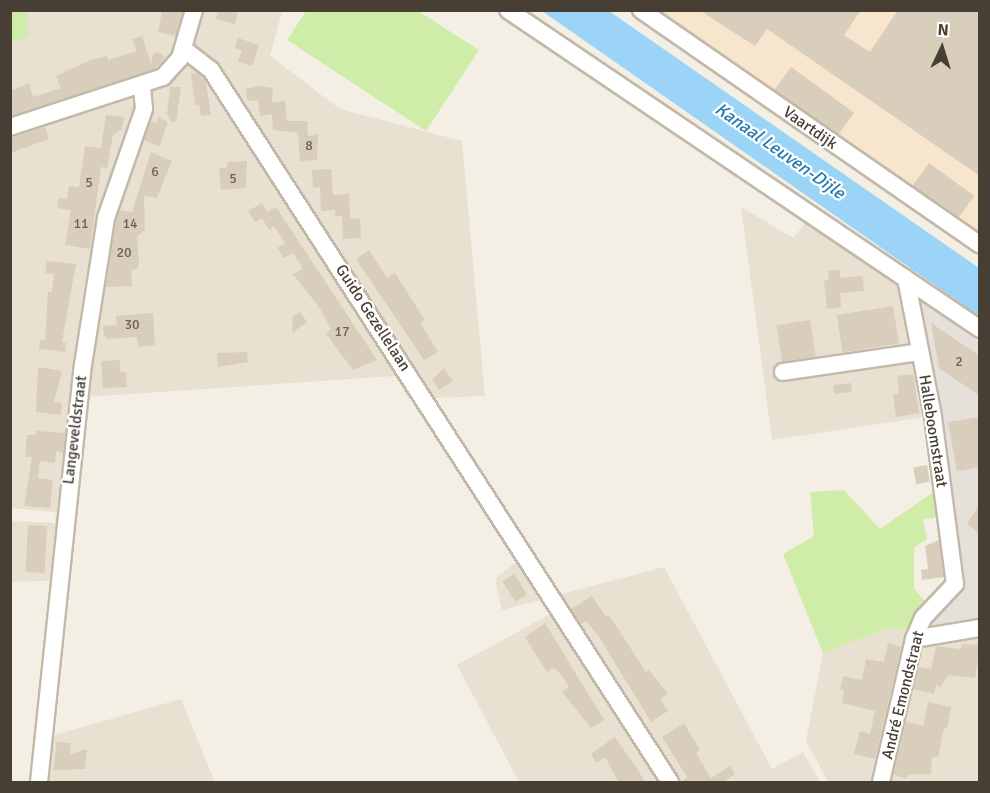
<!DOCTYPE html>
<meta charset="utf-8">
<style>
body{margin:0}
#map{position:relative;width:990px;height:793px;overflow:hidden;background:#f4efe4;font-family:Signika,sans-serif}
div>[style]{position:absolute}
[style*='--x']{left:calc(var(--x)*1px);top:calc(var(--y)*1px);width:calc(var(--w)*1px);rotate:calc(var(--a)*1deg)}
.residential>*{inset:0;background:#e8e1d2}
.commercial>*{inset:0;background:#f8e5cd}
.industrial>*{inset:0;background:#e6e0da}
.green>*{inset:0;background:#d0eca9}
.water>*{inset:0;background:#9bd4f6}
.building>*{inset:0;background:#d9cdbc;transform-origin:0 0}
.roads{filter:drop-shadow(2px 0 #c3b9a9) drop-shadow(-2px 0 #c3b9a9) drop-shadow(0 2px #c3b9a9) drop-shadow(0 -2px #c3b9a9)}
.minor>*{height:16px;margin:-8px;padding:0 8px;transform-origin:8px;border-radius:8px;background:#fff}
span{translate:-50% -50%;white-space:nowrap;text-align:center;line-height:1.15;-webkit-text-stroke:4.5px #fff;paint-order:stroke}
.number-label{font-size:14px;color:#6c6256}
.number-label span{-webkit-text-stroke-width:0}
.street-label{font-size:16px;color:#473f34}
.water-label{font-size:18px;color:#237ab2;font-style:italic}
.frame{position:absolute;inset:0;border:12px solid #473f34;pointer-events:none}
.north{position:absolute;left:912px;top:18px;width:60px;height:60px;-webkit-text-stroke:4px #fff;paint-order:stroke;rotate:4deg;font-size:16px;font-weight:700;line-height:24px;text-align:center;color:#473f34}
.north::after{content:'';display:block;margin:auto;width:21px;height:27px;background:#473f34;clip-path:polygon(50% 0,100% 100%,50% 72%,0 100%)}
</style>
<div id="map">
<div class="residential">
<i style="clip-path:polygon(11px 11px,282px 11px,270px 56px,340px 109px,462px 141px,485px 396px,409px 399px,395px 376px,85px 397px,65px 580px,11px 582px,10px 521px,55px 523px,56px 512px,11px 508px)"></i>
<i style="clip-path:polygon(741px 207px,793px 238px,805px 223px,902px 285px,925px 417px,772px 440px)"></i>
<i style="clip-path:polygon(517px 561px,543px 599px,664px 567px,772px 769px,803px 752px,820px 782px,519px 782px,457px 665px,552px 613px,541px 600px,502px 610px,495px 579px)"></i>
<i style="clip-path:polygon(891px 627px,931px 637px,979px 628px,979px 782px,828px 782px,806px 741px,823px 653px)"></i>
<i style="clip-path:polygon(181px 699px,215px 782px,47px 782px,51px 736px)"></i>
</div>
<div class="commercial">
<i style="clip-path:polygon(659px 11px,979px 11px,979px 236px)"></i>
</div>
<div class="industrial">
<i style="clip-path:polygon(919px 298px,980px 343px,979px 622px,925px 629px,923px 623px,963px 580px)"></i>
</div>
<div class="green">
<i style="clip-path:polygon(11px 10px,27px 11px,28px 37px,11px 42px)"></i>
<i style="clip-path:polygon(306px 11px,418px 11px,479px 50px,426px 131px,287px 40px)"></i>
<i style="clip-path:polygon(844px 490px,880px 529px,935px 491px,939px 517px,923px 519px,927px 539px,914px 548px,914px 589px,926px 602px,913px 619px,910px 632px,891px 627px,823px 653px,783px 554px,814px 536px,810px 492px)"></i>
</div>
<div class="water">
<i style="clip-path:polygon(542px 11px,609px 11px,979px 268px,979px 316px)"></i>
</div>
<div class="building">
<i style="clip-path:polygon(162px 10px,183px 10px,176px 36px,158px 32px)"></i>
<i style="clip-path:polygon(219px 10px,238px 10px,235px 24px,216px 19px)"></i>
<i style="clip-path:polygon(699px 10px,861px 10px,844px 35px,870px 52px,898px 10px,980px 10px,980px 176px,767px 29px,755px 46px)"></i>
<i style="clip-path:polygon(142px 36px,151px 64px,153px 54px,158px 52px,165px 57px,155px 69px,10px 116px,10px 91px,29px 83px,33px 97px,61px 88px,56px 76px,90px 60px,107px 56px,108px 60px,137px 51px,132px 39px)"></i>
<i style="clip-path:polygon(238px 38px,259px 45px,252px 66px,238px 62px,242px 50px,235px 48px)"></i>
<i style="left:791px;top:67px;width:78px;height:28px;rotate:36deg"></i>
<i style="clip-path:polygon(197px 73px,206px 82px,211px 115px,201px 116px,199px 105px,195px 105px,191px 74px)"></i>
<i style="clip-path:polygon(260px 86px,273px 88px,272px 102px,285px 101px,287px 121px,307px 121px,308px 136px,318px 134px,317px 160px,300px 161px,298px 133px,273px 130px,272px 114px,260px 116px,258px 100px,247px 101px,246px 89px)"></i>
<i style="clip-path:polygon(170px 87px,181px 87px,176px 122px,171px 122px,167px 113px)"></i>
<i style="clip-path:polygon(106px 115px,124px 117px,122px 129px,113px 135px,107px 168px,101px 167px,90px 249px,65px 245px,71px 210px,57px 208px,58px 198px,67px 199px,69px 186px,79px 187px,85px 146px,101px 148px)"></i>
<i style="clip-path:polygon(158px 117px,168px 122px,159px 147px,144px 140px,151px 121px,156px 123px)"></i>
<i style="clip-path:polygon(45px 127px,49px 139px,10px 153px,10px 138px)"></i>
<i style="clip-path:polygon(151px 152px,172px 161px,157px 198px,144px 196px,145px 230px,137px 237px,139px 261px,138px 269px,131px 270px,132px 286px,106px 287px,116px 221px,120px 210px,132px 212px)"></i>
<i style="clip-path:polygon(247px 161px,246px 188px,221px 190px,219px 168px,227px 168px,227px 162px)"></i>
<i style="left:929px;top:163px;width:56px;height:28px;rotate:36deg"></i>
<i style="clip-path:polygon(331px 169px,333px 195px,349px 194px,350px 219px,360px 218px,361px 238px,343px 239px,342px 216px,335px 216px,335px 210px,321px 211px,320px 187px,313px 188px,312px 170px)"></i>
<i style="clip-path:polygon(262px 203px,267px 212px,276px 207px,377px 360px,353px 370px,335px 346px,326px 333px,331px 329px,319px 307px,293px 274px,303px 269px,293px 253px,284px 258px,277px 248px,285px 243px,274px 226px,269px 230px,262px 218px,255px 222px,248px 211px)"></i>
<i style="clip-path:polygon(369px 250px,387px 278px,395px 273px,425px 320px,420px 323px,438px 352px,424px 360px,356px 259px)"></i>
<i style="clip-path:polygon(47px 261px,76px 264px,62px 342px,66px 343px,65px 352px,39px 349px,40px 340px,45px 341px,48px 292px,52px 292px,54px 274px,45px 273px)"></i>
<i style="clip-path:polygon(840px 270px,840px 278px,863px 276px,864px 291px,840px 293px,841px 307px,827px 309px,824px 280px,829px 280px,828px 271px)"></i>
<i style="left:893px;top:306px;width:38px;height:57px;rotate:81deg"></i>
<i style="clip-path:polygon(300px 312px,307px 322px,292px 333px,293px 316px)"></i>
<i style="clip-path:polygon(153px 313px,155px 345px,138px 347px,137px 337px,108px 339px,104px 335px,103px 326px,117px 325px,116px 316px)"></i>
<i style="left:810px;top:320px;width:37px;height:34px;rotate:81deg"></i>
<i style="clip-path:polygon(931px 323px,980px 356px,980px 396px,939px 368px)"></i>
<i style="clip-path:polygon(247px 352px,248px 362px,218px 367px,217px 353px)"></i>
<i style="clip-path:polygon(120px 360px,120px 372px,126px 372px,127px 387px,103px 388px,101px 361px)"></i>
<i style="clip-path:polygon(38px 367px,62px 371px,54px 402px,62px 403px,61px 415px,36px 412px)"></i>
<i style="clip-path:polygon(444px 368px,453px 381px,439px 390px,432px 380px)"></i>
<i style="clip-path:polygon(913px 374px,919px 413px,896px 417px,893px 395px,899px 394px,897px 376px)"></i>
<i style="left:851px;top:383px;width:9px;height:18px;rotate:84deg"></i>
<i style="clip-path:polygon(980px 417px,980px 467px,957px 471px,948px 422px)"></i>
<i style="clip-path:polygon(36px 431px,65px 433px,63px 452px,56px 451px,55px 463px,40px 461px,38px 478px,53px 480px,50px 508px,24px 506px,32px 457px,25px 457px,27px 435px,36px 435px)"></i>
<i style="left:927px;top:465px;width:17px;height:14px;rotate:80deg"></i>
<i style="clip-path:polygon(980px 505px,980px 535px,967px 523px)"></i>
<i style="left:28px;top:525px;width:19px;height:47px;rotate:3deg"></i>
<i style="clip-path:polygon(939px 540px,944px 577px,922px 580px,921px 570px,928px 569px,925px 546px)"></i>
<i style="left:514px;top:574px;width:24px;height:14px;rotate:57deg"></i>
<i style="clip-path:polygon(592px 596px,606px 617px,609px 615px,646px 672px,649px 670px,668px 694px,660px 699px,668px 711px,651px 722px,598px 635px,586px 621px,581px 624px,571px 609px)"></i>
<i style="clip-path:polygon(545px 623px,604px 720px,591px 728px,562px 692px,569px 687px,560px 673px,554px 668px,547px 672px,525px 637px)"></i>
<i style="clip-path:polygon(888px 643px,901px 647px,875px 759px,854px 754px,860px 731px,870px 734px,875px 711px,842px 703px,844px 690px,840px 690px,843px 676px,862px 680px,866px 659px,884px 662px)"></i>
<i style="clip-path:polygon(962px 644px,980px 645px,975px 678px,948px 675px,941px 687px,936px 685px,934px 694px,913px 689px,918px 667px,931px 669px,936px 646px,961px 649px)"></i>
<i style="clip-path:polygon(928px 702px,951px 707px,947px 728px,944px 728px,938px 757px,932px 757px,931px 774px,909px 774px,906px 779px,894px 774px,906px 722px,923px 726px)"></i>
<i style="clip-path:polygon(684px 723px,700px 750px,696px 753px,711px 778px,730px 766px,735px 774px,722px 783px,680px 783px,687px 777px,662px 737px)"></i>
<i style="clip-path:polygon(615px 737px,634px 764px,646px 783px,619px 783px,605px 757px,596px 763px,591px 754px)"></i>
<i style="clip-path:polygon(57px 742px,71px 743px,70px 754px,87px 749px,85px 769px,53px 770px)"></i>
</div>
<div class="roads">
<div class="minor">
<i style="--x:508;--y:10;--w:570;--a:34.05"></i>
<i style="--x:641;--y:10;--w:412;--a:34.7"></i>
<i style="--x:184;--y:49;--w:34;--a:38"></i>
<i style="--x:211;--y:70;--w:847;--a:57.19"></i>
<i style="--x:10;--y:127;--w:161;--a:-18.1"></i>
<i style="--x:163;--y:77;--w:25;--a:-48"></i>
<i style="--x:180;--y:58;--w:50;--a:-73.7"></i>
<i style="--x:783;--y:372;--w:138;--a:-8.3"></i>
<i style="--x:914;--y:639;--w:67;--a:-9.5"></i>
<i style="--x:39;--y:782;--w:419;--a:-84"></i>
<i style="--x:83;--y:365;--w:149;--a:-81.1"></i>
<i style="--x:106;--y:218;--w:115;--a:-70.8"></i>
<i style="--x:144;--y:109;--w:24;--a:-95"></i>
<i style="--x:881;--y:782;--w:147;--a:-77"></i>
<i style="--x:914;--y:639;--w:23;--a:-67"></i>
<i style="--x:923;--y:618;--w:47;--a:-46.7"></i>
<i style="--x:955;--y:584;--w:169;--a:-97.5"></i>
<i style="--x:933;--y:416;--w:140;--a:-101.1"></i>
</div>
</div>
<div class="number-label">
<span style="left:309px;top:146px">8</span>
<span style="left:155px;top:172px">6</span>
<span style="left:233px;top:179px">5</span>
<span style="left:89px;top:183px">5</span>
<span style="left:81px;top:224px">11</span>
<span style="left:130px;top:224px">14</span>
<span style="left:124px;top:253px">20</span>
<span style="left:132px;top:325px">30</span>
<span style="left:342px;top:332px">17</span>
<span style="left:959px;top:362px">2</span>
</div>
<div class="street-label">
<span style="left:810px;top:128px;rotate:35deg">Vaartdijk</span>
<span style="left:373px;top:318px;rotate:57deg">Guido Gezellelaan</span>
<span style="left:75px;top:430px;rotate:-83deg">Langeveldstraat</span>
<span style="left:933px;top:431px;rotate:81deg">Halleboomstraat</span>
<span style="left:903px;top:695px;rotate:-76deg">André Emondstraat</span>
</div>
<div class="water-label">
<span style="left:780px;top:151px;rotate:35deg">Kanaal Leuven-Dijle</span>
</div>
<div class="frame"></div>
<div class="north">N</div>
</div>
